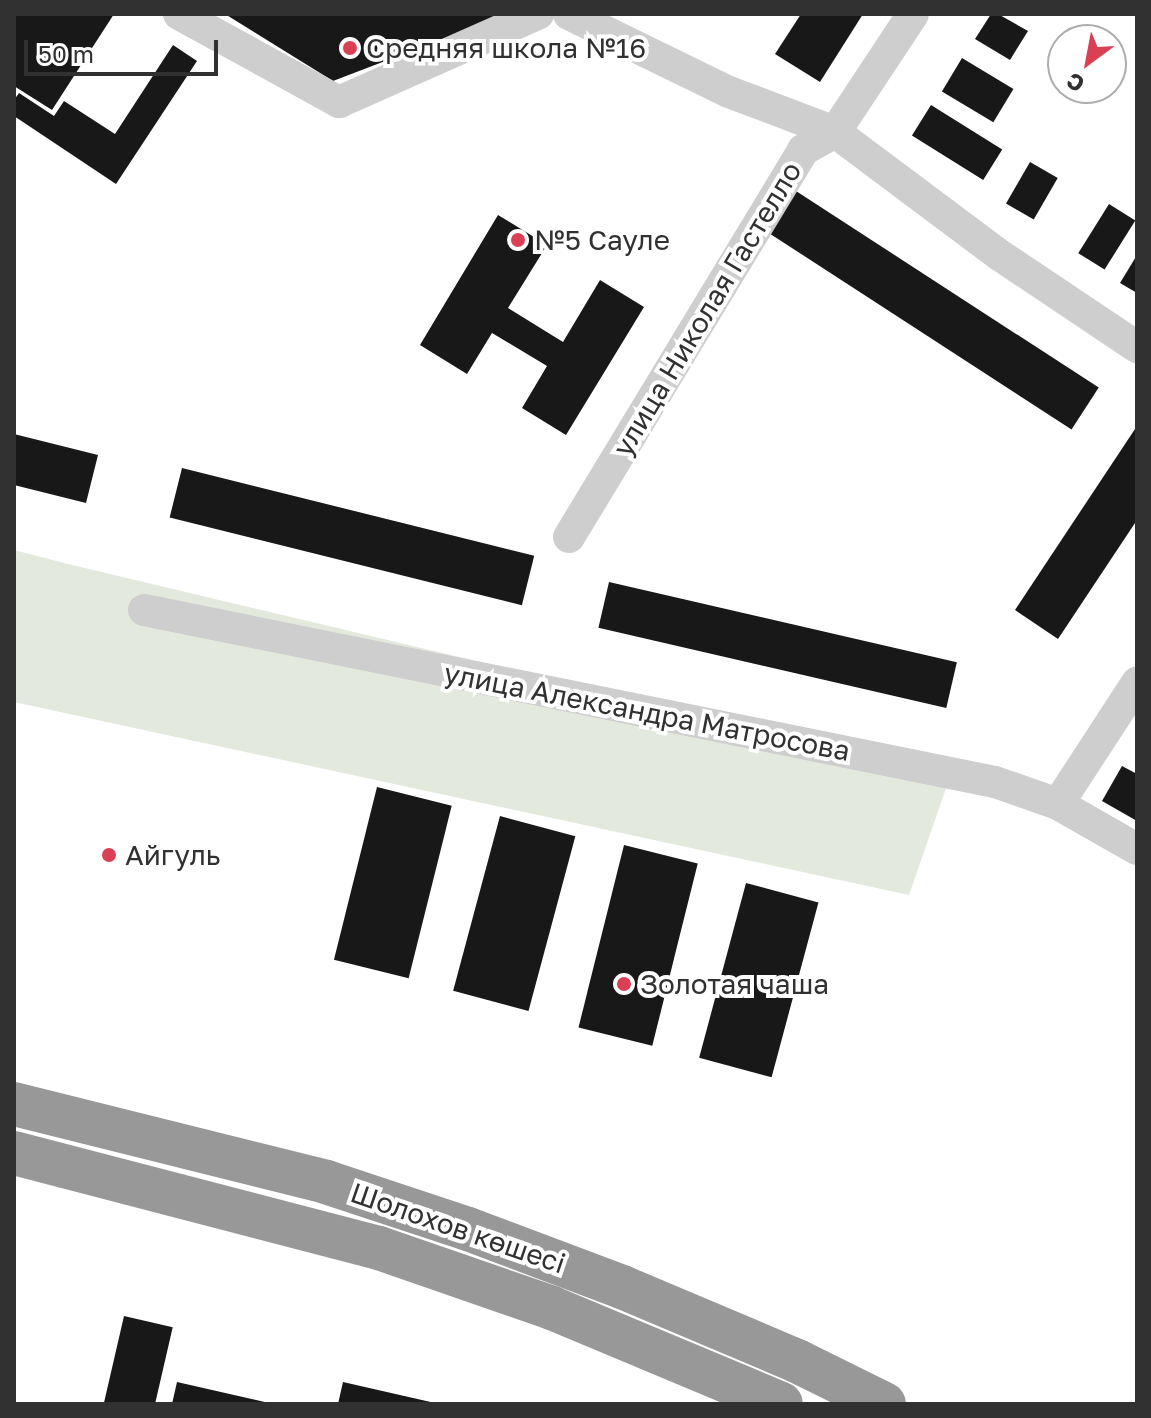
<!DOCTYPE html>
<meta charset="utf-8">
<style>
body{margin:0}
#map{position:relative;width:1151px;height:1418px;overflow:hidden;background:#fff;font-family:"Golos Text",sans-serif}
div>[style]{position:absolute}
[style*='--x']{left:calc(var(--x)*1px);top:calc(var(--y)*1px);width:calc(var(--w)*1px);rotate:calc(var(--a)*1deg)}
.green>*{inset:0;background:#e4e9dd}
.building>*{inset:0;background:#181818;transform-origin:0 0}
.minor>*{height:32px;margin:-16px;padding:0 16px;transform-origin:16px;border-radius:16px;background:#cecece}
.highway>*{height:44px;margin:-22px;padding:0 22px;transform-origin:22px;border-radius:22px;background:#989898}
.dots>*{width:22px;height:22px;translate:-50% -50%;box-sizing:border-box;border:4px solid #fff;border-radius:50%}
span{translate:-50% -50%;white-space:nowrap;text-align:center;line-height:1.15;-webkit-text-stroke:8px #fff;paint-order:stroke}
.poi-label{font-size:28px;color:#313131}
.left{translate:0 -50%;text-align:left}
.street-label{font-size:28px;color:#313131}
.frame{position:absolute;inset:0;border:16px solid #313131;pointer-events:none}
.north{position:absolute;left:1047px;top:24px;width:80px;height:80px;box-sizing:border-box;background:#fff;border:2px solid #adadad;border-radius:50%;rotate:212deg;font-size:22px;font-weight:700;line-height:32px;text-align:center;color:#313131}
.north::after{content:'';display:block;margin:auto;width:28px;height:36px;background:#da4054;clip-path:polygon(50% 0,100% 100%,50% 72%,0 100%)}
.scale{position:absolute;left:24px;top:40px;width:194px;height:36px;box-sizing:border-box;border:4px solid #313131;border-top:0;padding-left:10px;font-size:24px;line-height:28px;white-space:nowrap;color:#313131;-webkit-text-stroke:6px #fff;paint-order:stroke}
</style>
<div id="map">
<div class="green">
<i style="clip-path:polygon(14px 550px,68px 564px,951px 774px,909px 895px,14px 702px)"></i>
</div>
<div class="building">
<i style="clip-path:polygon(16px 14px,114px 14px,52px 110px,14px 86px)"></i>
<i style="clip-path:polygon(225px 14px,508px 14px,333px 81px)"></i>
<i style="clip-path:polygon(801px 14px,863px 14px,820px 82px,775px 54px)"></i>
<i style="clip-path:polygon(991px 14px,998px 14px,1028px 31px,1010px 60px,975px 39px)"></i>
<i style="clip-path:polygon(173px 45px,197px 61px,116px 184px,14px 116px,14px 100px,19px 93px,54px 116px,64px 101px,115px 134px)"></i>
<i style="left:962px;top:58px;width:60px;height:39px;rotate:31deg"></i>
<i style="left:931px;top:105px;width:84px;height:36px;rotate:32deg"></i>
<i style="left:1030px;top:162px;width:32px;height:48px;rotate:30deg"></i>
<i style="left:796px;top:191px;width:361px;height:50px;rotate:33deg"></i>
<i style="left:1109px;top:204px;width:31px;height:58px;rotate:32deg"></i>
<i style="clip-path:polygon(498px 215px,547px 245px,508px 308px,563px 342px,600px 280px,644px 307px,566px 435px,522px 408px,547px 366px,492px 333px,467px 374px,420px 345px)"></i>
<i style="clip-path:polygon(1137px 255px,1137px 293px,1120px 283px)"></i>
<i style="clip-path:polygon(1137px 426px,1137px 520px,1058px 639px,1015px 610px)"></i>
<i style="clip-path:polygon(14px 434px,98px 455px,86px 503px,14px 485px)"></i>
<i style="left:182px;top:468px;width:363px;height:51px;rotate:14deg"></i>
<i style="left:609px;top:582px;width:357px;height:47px;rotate:13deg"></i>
<i style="clip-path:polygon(1122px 766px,1137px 774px,1137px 821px,1102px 801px)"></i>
<i style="left:377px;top:787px;width:77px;height:178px;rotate:14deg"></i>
<i style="left:500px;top:816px;width:78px;height:181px;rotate:15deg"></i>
<i style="left:624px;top:845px;width:76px;height:188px;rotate:14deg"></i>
<i style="left:746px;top:883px;width:75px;height:181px;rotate:15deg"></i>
<i style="left:124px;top:1316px;width:50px;height:90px;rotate:13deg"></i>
<i style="clip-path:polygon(177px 1382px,269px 1403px,268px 1404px,172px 1404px)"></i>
<i style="clip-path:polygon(343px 1382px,435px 1403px,434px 1404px,338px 1404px)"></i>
</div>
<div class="minor">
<i style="--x:179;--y:14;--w:183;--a:28.8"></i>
<i style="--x:339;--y:102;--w:218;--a:-23.9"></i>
<i style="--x:569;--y:14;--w:178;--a:26"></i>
<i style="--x:729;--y:92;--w:113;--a:20.7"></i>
<i style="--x:835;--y:132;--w:207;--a:36.8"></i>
<i style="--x:1001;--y:256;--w:164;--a:33.8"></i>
<i style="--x:569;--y:537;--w:452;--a:-58.8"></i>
<i style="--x:803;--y:150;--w:37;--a:-29"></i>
<i style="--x:835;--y:132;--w:141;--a:-56.5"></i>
<i style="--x:144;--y:610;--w:868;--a:11.43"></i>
<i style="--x:995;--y:782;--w:67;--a:19.2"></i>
<i style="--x:1058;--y:804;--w:91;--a:29.7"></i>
<i style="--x:1058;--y:804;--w:145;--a:-56.9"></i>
</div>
<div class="highway">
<i style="--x:14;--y:1104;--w:322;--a:14"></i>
<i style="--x:326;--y:1182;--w:150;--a:18.3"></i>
<i style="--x:468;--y:1229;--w:165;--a:20.6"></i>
<i style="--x:622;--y:1287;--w:190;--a:22.9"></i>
<i style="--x:797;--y:1361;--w:97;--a:26.3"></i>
<i style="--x:14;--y:1153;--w:377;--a:14.6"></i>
<i style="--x:379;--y:1248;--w:183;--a:19.1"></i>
<i style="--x:552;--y:1308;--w:248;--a:22.7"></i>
</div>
<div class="dots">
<i style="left:350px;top:48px;background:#da4054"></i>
<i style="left:518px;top:240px;background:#da4054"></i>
<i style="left:109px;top:855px;background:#da4054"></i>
<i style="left:624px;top:984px;background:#da4054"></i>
</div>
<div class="poi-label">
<span class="left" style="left:366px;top:48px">Средняя школа №16</span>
<span class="left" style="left:534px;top:240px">№5 Сауле</span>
<span class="left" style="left:125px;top:855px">Айгуль</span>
<span class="left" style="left:640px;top:984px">Золотая чаша</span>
</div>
<div class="street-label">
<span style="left:707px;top:309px;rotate:-59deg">улица Николая Гастелло</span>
<span style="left:647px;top:712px;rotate:11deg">улица Александра Матросова</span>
<span style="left:458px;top:1228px;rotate:19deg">Шолохов көшесі</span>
</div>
<div class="frame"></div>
<div class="north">С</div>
<div class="scale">50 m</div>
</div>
